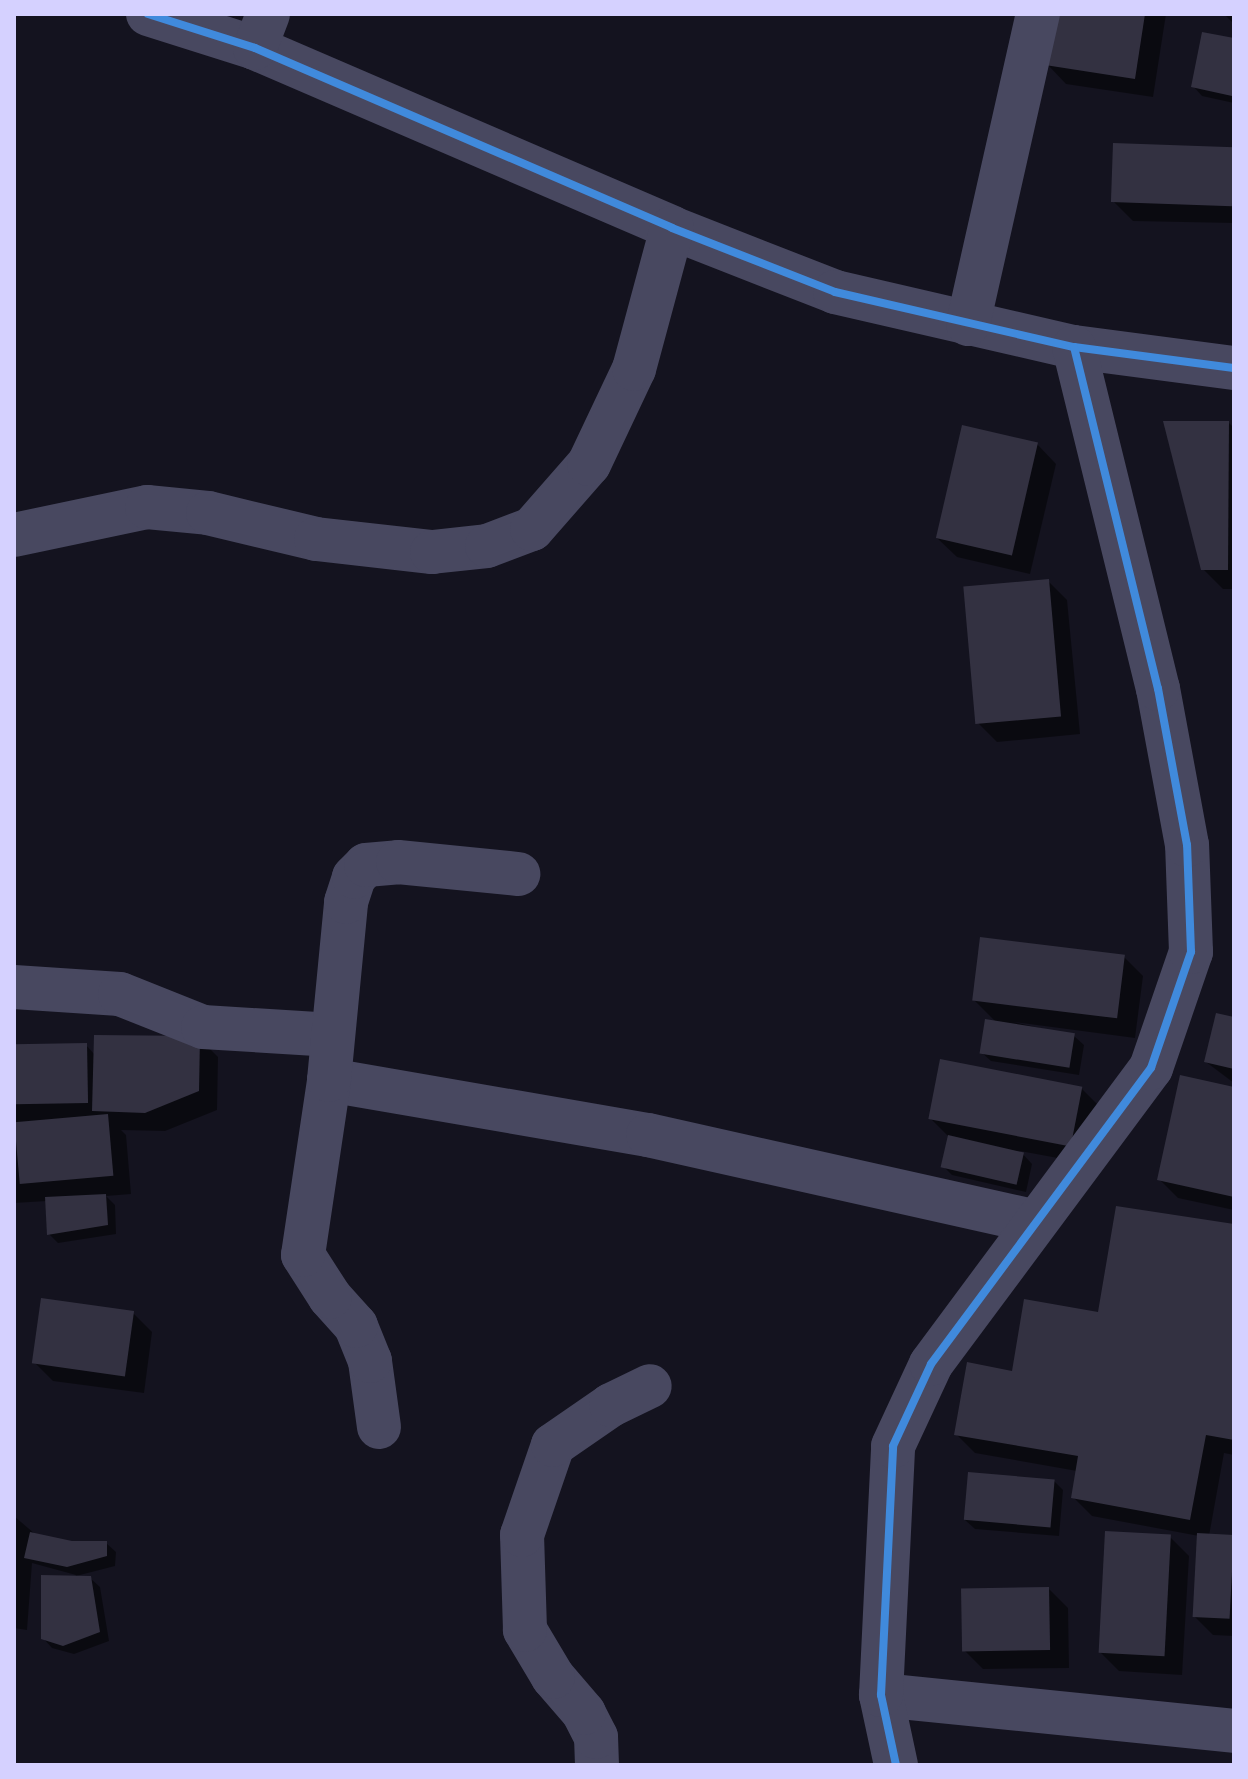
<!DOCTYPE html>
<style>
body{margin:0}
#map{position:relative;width:1248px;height:1779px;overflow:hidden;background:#14131f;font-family:Inter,sans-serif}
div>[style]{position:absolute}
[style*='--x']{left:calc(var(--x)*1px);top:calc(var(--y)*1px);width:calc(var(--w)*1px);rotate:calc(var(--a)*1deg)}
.shadow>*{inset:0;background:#0007}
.building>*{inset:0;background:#333141;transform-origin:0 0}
.minor>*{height:44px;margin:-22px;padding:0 22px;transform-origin:22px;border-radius:22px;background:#484860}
.cycleway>*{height:8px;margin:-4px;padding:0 4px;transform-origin:4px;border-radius:4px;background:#408adc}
span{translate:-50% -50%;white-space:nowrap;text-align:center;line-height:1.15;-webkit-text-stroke:7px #110e24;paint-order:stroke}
.frame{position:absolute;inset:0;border:16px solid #d5d1ff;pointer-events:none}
</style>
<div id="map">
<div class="shadow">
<i style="clip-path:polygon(1054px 14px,1166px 14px,1153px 97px,1066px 84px,1047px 64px)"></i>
<i style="clip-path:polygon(1224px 14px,1234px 14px,1234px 24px)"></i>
<i style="clip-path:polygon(1204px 34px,1234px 40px,1234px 103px,1202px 96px,1193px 86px)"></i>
<i style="clip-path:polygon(1234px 150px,1234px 223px,1133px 221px,1114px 202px)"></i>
<i style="clip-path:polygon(1228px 422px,1234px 428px,1234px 589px,1223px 589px,1203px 569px)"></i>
<i style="clip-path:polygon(1037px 444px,1056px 464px,1030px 574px,957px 557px,937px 538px)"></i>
<i style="clip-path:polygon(1048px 581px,1067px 600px,1080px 734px,997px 742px,978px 723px)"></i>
<i style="clip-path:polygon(1124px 957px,1143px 976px,1135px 1038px,1014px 1022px,1074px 1036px,1084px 1045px,1079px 1075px,991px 1061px,981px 1052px,997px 1023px,974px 1000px)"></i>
<i style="clip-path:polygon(1234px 1019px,1234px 1083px,1206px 1062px)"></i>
<i style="clip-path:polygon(199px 1038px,218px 1057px,217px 1110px,165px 1131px,121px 1130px,126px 1135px,131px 1194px,106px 1196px,115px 1205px,116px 1234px,58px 1243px,49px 1234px,47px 1201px,14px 1203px,14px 1046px,86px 1045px,95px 1055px)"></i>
<i style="clip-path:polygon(1081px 1088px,1100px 1107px,1090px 1164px,1020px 1151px,1032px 1164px,1026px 1192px,952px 1175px,943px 1166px,949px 1137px,931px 1119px)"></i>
<i style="clip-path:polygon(1234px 1089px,1234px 1210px,1178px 1198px,1159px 1179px)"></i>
<i style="clip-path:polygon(1234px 1226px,1234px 1455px,1224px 1453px,1209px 1536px,1234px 1537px,1234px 1636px,1213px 1635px,1194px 1616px,1199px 1536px,1092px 1516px,1073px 1497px,1077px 1471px,975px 1453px,956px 1434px,1013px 1373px)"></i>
<i style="clip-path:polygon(133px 1313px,152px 1332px,144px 1393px,53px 1381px,34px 1362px)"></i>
<i style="clip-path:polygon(1054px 1481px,1063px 1490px,1059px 1536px,975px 1529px,965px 1520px)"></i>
<i style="clip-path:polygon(14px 1516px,35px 1534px,72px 1543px,106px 1543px,116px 1552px,115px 1566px,76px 1576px,90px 1578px,100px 1587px,109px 1641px,74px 1654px,52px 1648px,43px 1638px,76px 1575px,32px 1563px,27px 1630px,14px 1628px)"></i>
<i style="clip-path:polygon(1170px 1537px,1189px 1556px,1182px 1675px,1119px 1671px,1100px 1652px)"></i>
<i style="clip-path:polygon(1048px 1588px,1068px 1608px,1069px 1668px,983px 1669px,964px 1650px)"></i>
</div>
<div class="building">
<i style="clip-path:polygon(1052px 14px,1145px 14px,1135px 79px,1045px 65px)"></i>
<i style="clip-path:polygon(1202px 32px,1234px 38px,1232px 96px,1191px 87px)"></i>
<i style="left:1113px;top:143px;width:121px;height:59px;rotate:2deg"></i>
<i style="clip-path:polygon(1163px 421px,1229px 421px,1228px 570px,1201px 570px)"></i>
<i style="left:962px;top:425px;width:78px;height:116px;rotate:13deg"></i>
<i style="left:1049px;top:579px;width:138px;height:86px;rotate:85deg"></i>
<i style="left:980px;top:937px;width:146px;height:64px;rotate:7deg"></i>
<i style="clip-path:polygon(1216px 1013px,1234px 1017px,1234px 1069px,1204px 1062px)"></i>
<i style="left:985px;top:1019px;width:91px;height:35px;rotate:9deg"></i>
<i style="clip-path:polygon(94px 1035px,200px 1036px,199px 1091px,145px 1113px,92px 1111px)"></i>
<i style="left:87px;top:1043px;width:60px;height:73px;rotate:89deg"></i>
<i style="left:940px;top:1059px;width:145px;height:61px;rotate:11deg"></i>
<i style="clip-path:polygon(1180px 1075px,1234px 1087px,1234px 1197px,1157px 1180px)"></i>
<i style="left:108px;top:1114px;width:62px;height:94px;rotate:85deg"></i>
<i style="left:948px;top:1135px;width:78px;height:33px;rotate:13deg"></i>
<i style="clip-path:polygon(106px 1194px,108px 1225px,47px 1235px,45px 1197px)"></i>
<i style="clip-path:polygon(1116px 1206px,1234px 1224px,1234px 1440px,1206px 1435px,1190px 1520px,1071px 1498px,1078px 1456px,954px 1435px,967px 1362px,1012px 1371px,1024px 1299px,1098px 1312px)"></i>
<i style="left:41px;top:1298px;width:94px;height:66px;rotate:8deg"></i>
<i style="left:968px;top:1472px;width:87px;height:48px;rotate:5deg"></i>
<i style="left:1105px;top:1531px;width:66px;height:122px;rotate:3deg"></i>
<i style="clip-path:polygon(30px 1532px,72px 1541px,107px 1541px,107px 1556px,67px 1567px,24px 1558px)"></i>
<i style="left:1197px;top:1533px;width:37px;height:84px;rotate:3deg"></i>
<i style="clip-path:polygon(41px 1575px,91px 1576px,100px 1632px,63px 1646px,41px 1639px)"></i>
<i style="left:1049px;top:1587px;width:63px;height:88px;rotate:89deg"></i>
</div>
<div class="minor">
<i style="--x:148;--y:14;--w:112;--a:17.6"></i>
<i style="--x:255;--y:48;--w:454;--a:23.3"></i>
<i style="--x:672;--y:228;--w:175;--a:21.4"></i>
<i style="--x:835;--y:292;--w:245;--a:13"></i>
<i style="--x:1074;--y:347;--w:161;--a:7.5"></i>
<i style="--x:255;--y:48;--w:36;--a:-69"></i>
<i style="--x:968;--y:324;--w:318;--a:-77.3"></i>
<i style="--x:14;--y:535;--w:136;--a:-11.9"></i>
<i style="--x:147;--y:507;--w:61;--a:5.6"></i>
<i style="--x:208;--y:513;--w:111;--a:13.5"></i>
<i style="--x:316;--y:539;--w:117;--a:6.4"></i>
<i style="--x:432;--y:552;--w:55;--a:-6.2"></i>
<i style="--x:487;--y:546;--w:48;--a:-20.7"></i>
<i style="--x:532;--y:529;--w:86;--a:-48.8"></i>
<i style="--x:589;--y:464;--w:105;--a:-64.7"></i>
<i style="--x:634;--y:369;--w:146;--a:-74.9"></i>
<i style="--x:14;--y:987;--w:106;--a:3.8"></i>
<i style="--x:120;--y:994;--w:89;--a:21.7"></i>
<i style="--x:203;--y:1027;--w:130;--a:3.5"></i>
<i style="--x:329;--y:1080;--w:324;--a:9.8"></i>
<i style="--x:648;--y:1135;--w:394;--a:12.6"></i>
<i style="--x:379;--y:1427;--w:67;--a:-97.8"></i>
<i style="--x:370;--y:1361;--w:38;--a:-112"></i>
<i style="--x:356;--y:1326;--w:39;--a:-132"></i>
<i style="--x:330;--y:1297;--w:50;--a:-122.7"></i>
<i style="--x:303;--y:1255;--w:177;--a:-81.5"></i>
<i style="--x:329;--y:1080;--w:179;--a:-84.5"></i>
<i style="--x:346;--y:902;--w:26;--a:-72"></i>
<i style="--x:354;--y:877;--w:17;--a:-45"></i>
<i style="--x:366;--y:865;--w:32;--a:-5"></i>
<i style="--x:398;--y:862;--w:121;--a:5.7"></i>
<i style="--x:881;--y:1695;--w:355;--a:5.8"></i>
<i style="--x:597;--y:1765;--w:28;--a:-92"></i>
<i style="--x:596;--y:1737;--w:27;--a:-117"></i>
<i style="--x:584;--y:1713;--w:48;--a:-130.7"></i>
<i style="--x:553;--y:1677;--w:55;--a:-120.8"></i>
<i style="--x:525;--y:1630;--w:95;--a:-91.8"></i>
<i style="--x:522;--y:1535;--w:95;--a:-71"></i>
<i style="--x:553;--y:1445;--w:70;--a:-34.6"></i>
<i style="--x:611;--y:1405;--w:43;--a:-26"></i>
<i style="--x:896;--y:1765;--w:72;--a:-102.1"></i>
<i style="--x:881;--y:1695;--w:249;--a:-87.2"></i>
<i style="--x:893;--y:1446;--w:90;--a:-65.1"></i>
<i style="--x:931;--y:1364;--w:369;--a:-53.4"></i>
<i style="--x:1151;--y:1068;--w:123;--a:-71"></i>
<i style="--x:1191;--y:952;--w:107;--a:-92.1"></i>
<i style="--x:1187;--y:845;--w:159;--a:-100.5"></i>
<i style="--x:1158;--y:689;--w:352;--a:-103.8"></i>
</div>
<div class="cycleway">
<i style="--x:148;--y:14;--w:112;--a:17.6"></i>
<i style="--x:255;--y:48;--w:454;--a:23.3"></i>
<i style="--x:672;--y:228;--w:175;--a:21.4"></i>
<i style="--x:835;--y:292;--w:245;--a:13"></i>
<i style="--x:1074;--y:347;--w:161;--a:7.5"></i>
<i style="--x:896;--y:1765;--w:72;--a:-102.1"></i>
<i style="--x:881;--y:1695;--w:249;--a:-87.2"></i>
<i style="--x:893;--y:1446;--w:90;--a:-65.1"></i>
<i style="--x:931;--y:1364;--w:369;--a:-53.4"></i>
<i style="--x:1151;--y:1068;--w:123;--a:-71"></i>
<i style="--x:1191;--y:952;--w:107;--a:-92.1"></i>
<i style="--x:1187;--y:845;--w:159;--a:-100.5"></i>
<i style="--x:1158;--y:689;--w:352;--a:-103.8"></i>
</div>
<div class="frame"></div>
</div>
